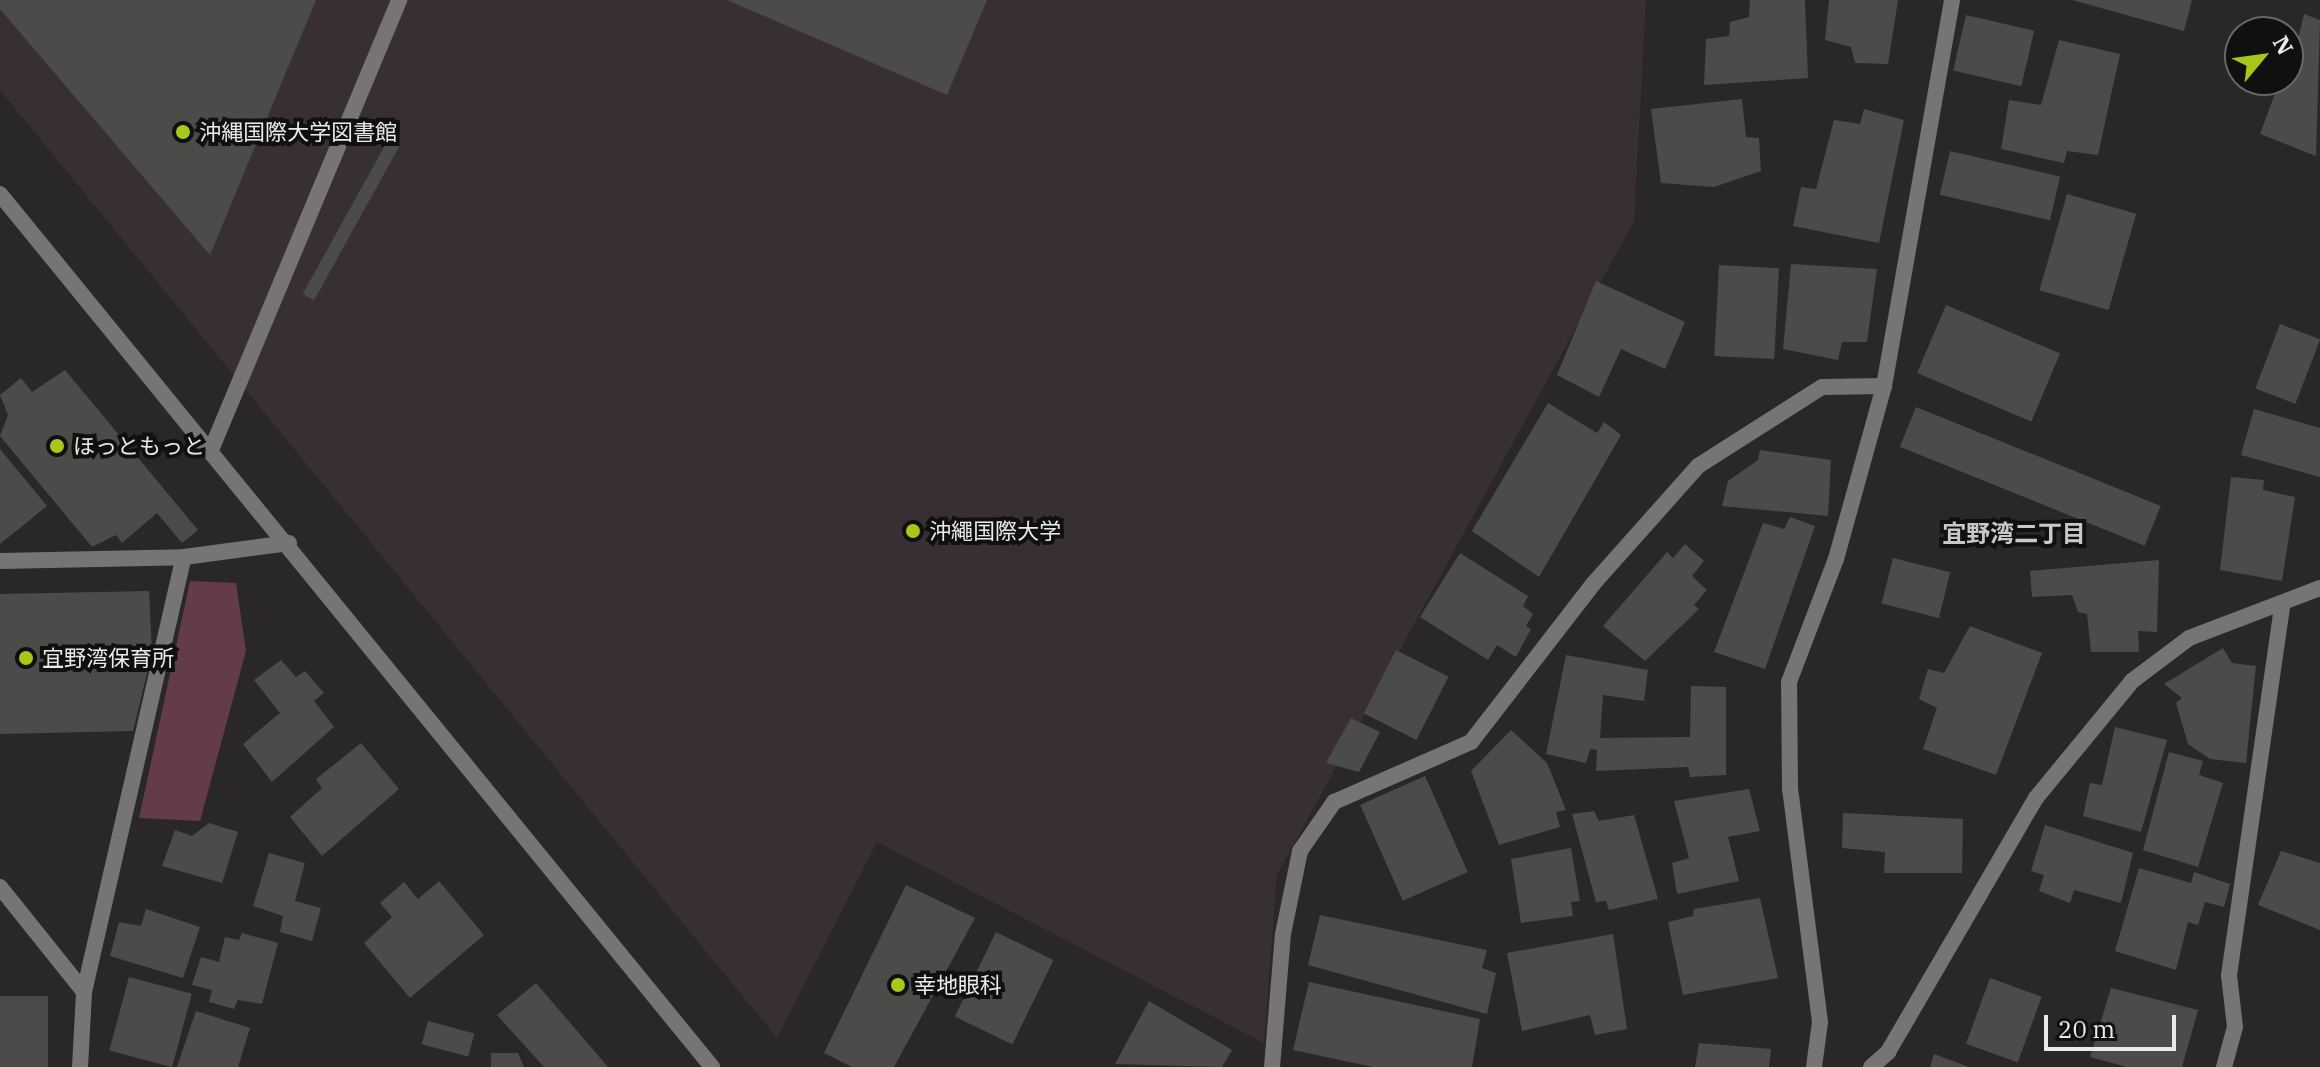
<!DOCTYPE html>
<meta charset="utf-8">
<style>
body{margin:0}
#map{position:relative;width:2320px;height:1067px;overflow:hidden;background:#2a2728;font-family:"IBM Plex Serif","Noto Sans JP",serif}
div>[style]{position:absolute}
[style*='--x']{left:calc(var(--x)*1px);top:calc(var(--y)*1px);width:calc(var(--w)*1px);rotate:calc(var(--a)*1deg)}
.built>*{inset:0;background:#382f32}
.green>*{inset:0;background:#633b49}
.building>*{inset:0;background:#4b4c49;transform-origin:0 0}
.service>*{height:16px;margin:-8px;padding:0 8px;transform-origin:8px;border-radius:8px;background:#767475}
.minor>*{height:16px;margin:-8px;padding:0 8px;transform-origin:8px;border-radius:8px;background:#767475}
.tertiary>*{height:16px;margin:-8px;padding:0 8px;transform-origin:8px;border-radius:8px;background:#767475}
.dots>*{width:22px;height:22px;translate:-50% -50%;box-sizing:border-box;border:4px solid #111010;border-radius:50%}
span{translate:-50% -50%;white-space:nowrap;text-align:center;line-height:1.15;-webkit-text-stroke:8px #111010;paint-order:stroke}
.poi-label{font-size:22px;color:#ebe9e9}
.left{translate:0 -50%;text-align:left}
.neighbourhood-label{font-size:24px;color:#cac7c8;font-weight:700}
.north{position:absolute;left:2224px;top:16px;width:80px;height:80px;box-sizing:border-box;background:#111010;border:2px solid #686767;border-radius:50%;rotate:61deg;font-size:22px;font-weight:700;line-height:32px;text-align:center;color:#ebe9e9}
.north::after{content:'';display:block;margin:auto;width:28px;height:36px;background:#a9c71b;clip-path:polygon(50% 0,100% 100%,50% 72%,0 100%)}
.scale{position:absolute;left:2044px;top:1015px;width:132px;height:36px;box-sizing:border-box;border:4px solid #ebe9e9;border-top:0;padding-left:10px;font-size:24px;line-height:28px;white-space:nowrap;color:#ebe9e9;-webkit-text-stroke:6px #111010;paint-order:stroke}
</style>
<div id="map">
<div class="built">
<i style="clip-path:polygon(0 0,1646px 0,1634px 221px,1277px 875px,1264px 1043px,877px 842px,777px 1038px,0 90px)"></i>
</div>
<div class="green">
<i style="clip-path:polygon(190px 581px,236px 583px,246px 651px,200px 821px,139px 818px)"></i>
</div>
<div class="building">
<i style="clip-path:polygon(0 0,316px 0,210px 255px,0 9px)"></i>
<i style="clip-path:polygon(727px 0,987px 0,947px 95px)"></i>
<i style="clip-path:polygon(1750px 0,1805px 0,1808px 78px,1704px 85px,1706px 39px,1729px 36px,1730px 22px,1749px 17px)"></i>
<i style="clip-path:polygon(1829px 0,1898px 0,1888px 64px,1855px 63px,1851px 47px,1825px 40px)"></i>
<i style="clip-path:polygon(2072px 0,2192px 0,2184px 31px)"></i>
<i style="clip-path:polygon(2304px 14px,2320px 20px,2316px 156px,2260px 134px,2280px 80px,2288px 80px)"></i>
<i style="left:1966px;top:15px;width:70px;height:57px;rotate:13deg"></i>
<i style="clip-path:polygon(2059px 40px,2120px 54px,2098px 155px,2067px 151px,2064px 163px,2001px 149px,2009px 100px,2041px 105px)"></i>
<i style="clip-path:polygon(1742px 99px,1746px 137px,1759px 138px,1761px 171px,1714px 187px,1661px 183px,1651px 109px)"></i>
<i style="clip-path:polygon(1864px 109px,1904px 120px,1879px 243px,1793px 226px,1801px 187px,1816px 189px,1834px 120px,1860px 124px)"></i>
<i style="left:388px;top:140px;width:13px;height:176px;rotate:29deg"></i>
<i style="left:1950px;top:151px;width:113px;height:45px;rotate:13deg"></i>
<i style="left:2067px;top:194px;width:72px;height:100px;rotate:16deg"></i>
<i style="clip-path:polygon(1791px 264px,1877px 269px,1867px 342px,1842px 342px,1838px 360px,1783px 349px)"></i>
<i style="left:1719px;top:265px;width:60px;height:91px;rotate:3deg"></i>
<i style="clip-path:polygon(1596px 281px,1685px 322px,1665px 369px,1621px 349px,1599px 397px,1557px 375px)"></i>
<i style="left:1946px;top:305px;width:124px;height:74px;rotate:23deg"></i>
<i style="left:2280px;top:324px;width:43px;height:69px;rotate:21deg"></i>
<i style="clip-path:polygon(65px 370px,198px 530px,182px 543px,157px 513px,122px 543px,116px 535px,92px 547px,0 436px,8px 415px,0 395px,21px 378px,32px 392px)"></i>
<i style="clip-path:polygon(1548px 403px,1597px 433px,1604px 422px,1621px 435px,1539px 577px,1472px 531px)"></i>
<i style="left:1916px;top:407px;width:264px;height:43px;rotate:22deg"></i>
<i style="clip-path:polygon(2254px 409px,2320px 428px,2320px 477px,2241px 455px)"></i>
<i style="clip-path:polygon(0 449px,47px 506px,0 544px)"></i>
<i style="clip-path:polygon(1760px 450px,1831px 460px,1828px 516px,1722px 506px,1728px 481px,1758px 460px)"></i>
<i style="clip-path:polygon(2231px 477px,2264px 480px,2263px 490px,2295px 497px,2282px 581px,2220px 570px)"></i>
<i style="clip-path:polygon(1790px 517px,1815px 526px,1765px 669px,1714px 652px,1763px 523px,1784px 529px)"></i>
<i style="clip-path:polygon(1685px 544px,1704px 561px,1692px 576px,1707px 590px,1694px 605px,1699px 609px,1645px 661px,1603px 626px,1667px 552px,1673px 558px)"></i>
<i style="clip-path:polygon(1460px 553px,1528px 596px,1523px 606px,1533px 614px,1526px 626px,1531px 629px,1516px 657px,1497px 645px,1488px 660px,1420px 617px)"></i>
<i style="left:1893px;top:558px;width:59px;height:47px;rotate:14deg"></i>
<i style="clip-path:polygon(2159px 560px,2157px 632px,2138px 631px,2139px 652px,2091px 652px,2087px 614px,2078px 612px,2072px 595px,2032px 597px,2030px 571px)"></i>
<i style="clip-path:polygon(149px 591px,152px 653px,133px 731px,0 734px,0 594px)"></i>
<i style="clip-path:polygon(1970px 626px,2042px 653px,1996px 775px,1923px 749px,1937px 708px,1919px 699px,1928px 669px,1944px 673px)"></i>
<i style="clip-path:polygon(2223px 648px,2232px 663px,2256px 666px,2246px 763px,2210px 759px,2188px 744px,2176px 703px,2182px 698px,2164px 684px)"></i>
<i style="left:1396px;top:650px;width:59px;height:71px;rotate:27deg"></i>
<i style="clip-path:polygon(1566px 655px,1648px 670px,1644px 701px,1603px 695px,1600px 738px,1690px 737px,1691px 686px,1726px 687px,1726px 775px,1690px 777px,1688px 767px,1596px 771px,1597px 750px,1590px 749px,1586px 763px,1546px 754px)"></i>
<i style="clip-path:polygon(281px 660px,296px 677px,305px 671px,324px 693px,314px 701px,334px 727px,272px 782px,243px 744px,280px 713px,254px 680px)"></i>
<i style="clip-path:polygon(1351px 718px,1380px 732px,1359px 772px,1326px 763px)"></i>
<i style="clip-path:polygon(2115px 727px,2167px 740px,2141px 832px,2083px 816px,2090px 783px,2102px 785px)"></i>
<i style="clip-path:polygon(1511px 730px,1547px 763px,1566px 810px,1556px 812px,1560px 827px,1499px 845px,1471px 771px)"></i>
<i style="clip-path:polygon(361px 743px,399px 789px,322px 856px,290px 817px,322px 788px,316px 779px)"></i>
<i style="clip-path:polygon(2169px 752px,2203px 761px,2199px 775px,2223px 783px,2198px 867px,2143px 850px)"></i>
<i style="left:1425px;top:776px;width:105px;height:71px;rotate:66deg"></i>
<i style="clip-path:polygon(1749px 789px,1760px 831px,1728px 837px,1739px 881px,1677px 894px,1672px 863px,1689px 858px,1674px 801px)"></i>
<i style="clip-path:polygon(1594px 811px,1599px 821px,1634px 815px,1658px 899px,1609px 910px,1606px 901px,1596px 902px,1572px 814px)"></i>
<i style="clip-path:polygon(1843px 813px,1963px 819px,1962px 873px,1884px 873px,1885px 852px,1842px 848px)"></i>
<i style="clip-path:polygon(209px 823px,238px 832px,222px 883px,162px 866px,175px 830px,192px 836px)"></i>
<i style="clip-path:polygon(2045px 825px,2133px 853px,2121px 903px,2074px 890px,2070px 903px,2039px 891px,2044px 875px,2031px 871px)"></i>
<i style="clip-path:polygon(1571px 848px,1580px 901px,1571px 902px,1573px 916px,1521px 923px,1511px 859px)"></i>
<i style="clip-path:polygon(2281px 851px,2320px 863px,2320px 930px,2258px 905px)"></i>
<i style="clip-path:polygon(269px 853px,305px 863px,295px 901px,321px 908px,312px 941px,280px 932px,283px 916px,253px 906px)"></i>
<i style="clip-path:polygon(2139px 868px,2191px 883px,2194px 872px,2230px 884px,2224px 907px,2205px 902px,2198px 925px,2188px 922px,2176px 970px,2115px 951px)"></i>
<i style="clip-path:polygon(439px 881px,484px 935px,410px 998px,364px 943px,392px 917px,380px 903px,404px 882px,418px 899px)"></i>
<i style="clip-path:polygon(906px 885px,975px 918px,894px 1067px,852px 1067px,824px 1053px)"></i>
<i style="clip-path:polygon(1760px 898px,1778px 978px,1683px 995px,1668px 922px,1693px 916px,1694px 909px)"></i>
<i style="clip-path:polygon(146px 909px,200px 927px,183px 978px,110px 956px,119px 922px,141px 926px)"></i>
<i style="clip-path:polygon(1320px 915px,1487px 950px,1482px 968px,1496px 973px,1487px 1014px,1308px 965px)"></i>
<i style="left:996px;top:932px;width:64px;height:94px;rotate:26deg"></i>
<i style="clip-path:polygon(242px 933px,278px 943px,262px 1004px,238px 1000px,234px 1009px,209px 1002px,212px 990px,192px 985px,201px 957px,219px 962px,225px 937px,239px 940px)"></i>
<i style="clip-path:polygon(1613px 934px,1627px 1029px,1595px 1035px,1590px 1015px,1522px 1031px,1507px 953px)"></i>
<i style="left:129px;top:977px;width:65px;height:76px;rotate:15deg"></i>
<i style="left:1990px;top:978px;width:55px;height:70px;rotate:20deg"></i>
<i style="clip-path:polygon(1309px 982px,1480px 1019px,1472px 1067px,1373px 1067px,1293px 1050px)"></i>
<i style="clip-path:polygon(536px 983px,608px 1067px,544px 1067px,497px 1015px)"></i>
<i style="clip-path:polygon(2111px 988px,2198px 1010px,2182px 1067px,2127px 1067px,2090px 1057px)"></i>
<i style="left:0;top:996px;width:48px;height:71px"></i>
<i style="clip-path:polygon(1149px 1001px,1232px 1050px,1222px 1067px,1115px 1064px)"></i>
<i style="clip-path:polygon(196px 1011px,250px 1028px,238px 1067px,177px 1067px)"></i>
<i style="left:428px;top:1021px;width:48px;height:24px;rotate:15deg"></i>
<i style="clip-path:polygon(1699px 1043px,1771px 1049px,1769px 1067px,1695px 1067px)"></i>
<i style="clip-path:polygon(491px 1053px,518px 1053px,524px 1067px,491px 1067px)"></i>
<i style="clip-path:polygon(1934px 1054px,1969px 1067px,1930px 1067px)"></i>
</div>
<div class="service">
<i style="--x:211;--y:450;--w:488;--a:-67.3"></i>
</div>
<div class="minor">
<i style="--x:0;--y:561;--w:184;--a:-1.2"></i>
<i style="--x:184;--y:557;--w:106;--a:-7.6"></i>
<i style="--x:0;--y:887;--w:134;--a:51.3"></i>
<i style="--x:80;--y:1067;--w:75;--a:-86.9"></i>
<i style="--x:84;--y:992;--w:446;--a:-77.1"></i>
<i style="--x:1272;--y:1067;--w:133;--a:-85.3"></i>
<i style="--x:1283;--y:934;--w:85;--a:-78.4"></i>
<i style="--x:1300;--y:851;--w:60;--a:-55.2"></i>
<i style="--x:1334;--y:802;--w:150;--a:-23.7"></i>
<i style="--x:1471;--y:742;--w:200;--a:-52.3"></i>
<i style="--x:1593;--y:584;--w:158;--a:-48.3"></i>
<i style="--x:1698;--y:466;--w:147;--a:-32.5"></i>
<i style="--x:1822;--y:387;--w:62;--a:-0.9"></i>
<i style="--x:1814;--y:1067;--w:45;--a:-82.4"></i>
<i style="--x:1820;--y:1022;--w:235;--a:-97.3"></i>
<i style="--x:1790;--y:789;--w:107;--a:-90.5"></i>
<i style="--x:1789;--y:682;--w:132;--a:-69.1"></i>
<i style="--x:1836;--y:559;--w:180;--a:-74.5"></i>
<i style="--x:1884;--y:386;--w:392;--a:-80"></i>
<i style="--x:1871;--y:1067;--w:23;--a:-41"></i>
<i style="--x:1888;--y:1052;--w:294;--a:-59.8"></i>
<i style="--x:2036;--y:798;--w:151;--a:-50.6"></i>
<i style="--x:2132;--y:681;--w:71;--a:-37"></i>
<i style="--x:2189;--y:638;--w:140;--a:-20.9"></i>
<i style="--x:2224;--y:1067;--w:41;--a:-74.6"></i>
<i style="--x:2235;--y:1027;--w:52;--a:-96.6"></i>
<i style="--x:2229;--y:975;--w:373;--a:-81.8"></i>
</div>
<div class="tertiary">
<i style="--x:0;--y:194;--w:1127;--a:50.8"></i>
</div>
<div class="dots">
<i style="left:183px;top:132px;background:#a9c71b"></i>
<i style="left:57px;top:446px;background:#a9c71b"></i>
<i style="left:913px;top:531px;background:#a9c71b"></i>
<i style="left:26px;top:658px;background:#a9c71b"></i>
<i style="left:898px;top:985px;background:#a9c71b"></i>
</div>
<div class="poi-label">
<span class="left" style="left:199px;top:132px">沖縄国際大学図書館</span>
<span class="left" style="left:73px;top:446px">ほっともっと</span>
<span class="left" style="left:929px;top:531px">沖繩国際大学</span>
<span class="left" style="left:42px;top:658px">宜野湾保育所</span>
<span class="left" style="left:914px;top:985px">幸地眼科</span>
</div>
<div class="neighbourhood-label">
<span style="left:2014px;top:534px">宜野湾二丁目</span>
</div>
<div class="north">N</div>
<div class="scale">20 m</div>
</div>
